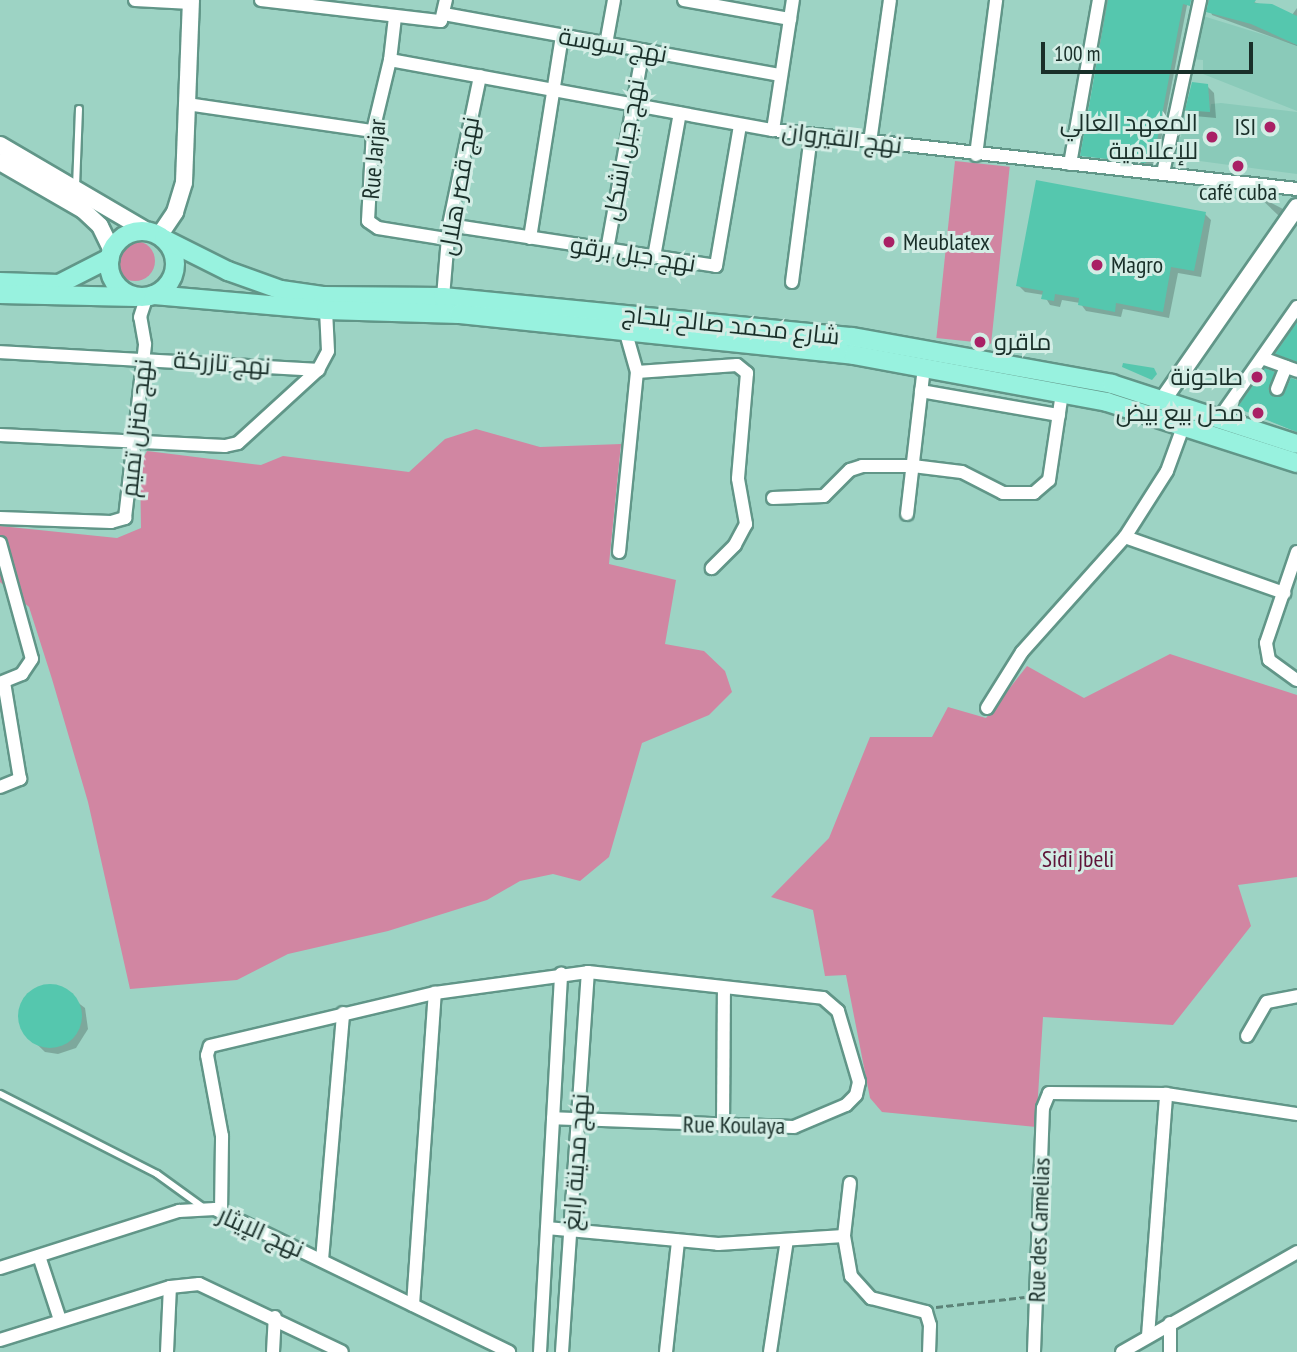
<!DOCTYPE html>
<meta charset="utf-8">
<style>
body{margin:0}
#map{position:relative;width:1297px;height:1352px;overflow:hidden;background:#9dd3c4;font-family:"PT Sans Narrow",Cairo,sans-serif}
div>[style]{position:absolute}
[style*='--x']{left:calc(var(--x)*1px);top:calc(var(--y)*1px);width:calc(var(--w)*1px);rotate:calc(var(--a)*1deg)}
.built>*{inset:0;background:#8acab9}
.green>*{inset:0;background:#d186a2;transform-origin:0 0}
.round{border-radius:50%}
.shadow>*{inset:0;background:#0003}
.building>*{inset:0;background:#55c7ae}
.path>*{height:2.5px;margin-top:-1.25px;transform-origin:0;background:repeating-linear-gradient(90deg,#5c8378 0 7px,transparent 0 10.5px)}
.roads{filter:drop-shadow(2px 0 #619688) drop-shadow(-2px 0 #619688) drop-shadow(0 2px #619688) drop-shadow(0 -2px #619688)}
.lane>*{height:6px;margin:-3px;padding:0 3px;transform-origin:3px;border-radius:3px;background:#fff}
.street>*{height:12px;margin:-6px;padding:0 6px;transform-origin:6px;border-radius:6px;background:#fff}
.secondary>*{height:16px;margin:-8px;padding:0 8px;transform-origin:8px;border-radius:8px;background:#fff}
.primary>*{height:18px;margin:-9px;padding:0 9px;transform-origin:9px;border-radius:9px;background:#98f2df}
.primary>.ring{margin:-9px;padding:0;box-sizing:content-box;background:none;border:18px solid #98f2df;border-radius:50%}
.dots>*{width:19px;height:19px;translate:-50% -50%;box-sizing:border-box;border:4px solid #d3ede5;border-radius:50%}
span{translate:-50% -50%;white-space:nowrap;text-align:center;line-height:1.15;-webkit-text-stroke:6px #d3ede5;paint-order:stroke}
.street-label{font-size:24px;color:#192f29}
.poi-label{font-size:24px;color:#192f29}
.right{translate:-100% -50%;text-align:right}
.left{translate:0 -50%;text-align:left}
.park-label{font-size:24px;color:#5f1438}
.scale{position:absolute;left:1041px;top:42px;width:212px;height:32px;box-sizing:border-box;border:4px solid #192f29;border-top:0;padding-left:9px;font-size:21px;line-height:24px;white-space:nowrap;color:#192f29;-webkit-text-stroke:5px #d3ede5;paint-order:stroke}
</style>
<div id="map">
<div class="built">
<i style="clip-path:polygon(1203px 16px,1297px 45px,1297px 111px,1203px 74px,1203px 60px,1190px 59px)"></i>
<i style="clip-path:polygon(1221px 103px,1297px 112px,1297px 174px,1170px 157px,1172px 136px,1181px 137px,1185px 110px,1210px 112px,1211px 104px)"></i>
</div>
<div class="green">
<i style="left:955px;top:161px;width:55px;height:178px;rotate:6deg"></i>
<i class="round" style="left:115px;top:241px;width:40px;height:40px"></i>
<i style="clip-path:polygon(476px 429px,540px 447px,621px 444px,609px 564px,676px 580px,665px 644px,704px 651px,725px 671px,732px 692px,709px 715px,642px 743px,609px 857px,580px 881px,553px 874px,520px 881px,487px 900px,388px 931px,288px 954px,237px 980px,130px 989px,88px 802px,52px 679px,29px 607px,0 582px,0 526px,117px 538px,141px 528px,140px 464px,147px 451px,261px 465px,283px 456px,409px 472px,445px 439px)"></i>
<i style="clip-path:polygon(1170px 654px,1297px 695px,1297px 877px,1238px 885px,1251px 926px,1173px 1025px,1043px 1017px,1036px 1127px,882px 1112px,870px 1098px,846px 975px,825px 976px,813px 910px,771px 897px,829px 838px,870px 737px,932px 737px,948px 707px,986px 718px,1027px 666px,1084px 698px)"></i>
</div>
<div class="shadow">
<i style="clip-path:polygon(1107px 0,1188px 0,1157px 161px,1149px 166px,1082px 155px)"></i>
<i style="clip-path:polygon(1207px 0,1248px 0,1292px 15px,1297px 8px,1297px 46px,1212px 15px)"></i>
<i style="clip-path:polygon(1207px 86px,1214px 93px,1216px 118px,1194px 116px,1187px 109px)"></i>
<i style="clip-path:polygon(1258px 196px,1283px 209px,1279px 216px)"></i>
<i style="clip-path:polygon(1205px 214px,1211px 220px,1201px 277px,1178px 273px,1169px 318px,1123px 309px,1121px 317px,1086px 311px,1080px 303px,1062px 300px,1060px 307px,1050px 305px,1044px 295px,1025px 292px,1018px 285px)"></i>
<i style="clip-path:polygon(1274px 373px,1270px 393px,1274px 399px,1284px 397px,1297px 378px,1297px 432px,1242px 409px)"></i>
<i style="clip-path:polygon(56px 986px,85px 1008px,88px 1029px,76px 1048px,58px 1054px,45px 1052px,23px 1031px,20px 1010px,34px 989px)"></i>
</div>
<div class="building">
<i style="clip-path:polygon(1108px 0,1191px 0,1190px 6px,1183px 4px,1154px 157px,1145px 163px,1080px 156px)"></i>
<i style="clip-path:polygon(1209px 0,1256px 0,1254px 3px,1272px 4px,1297px 16px,1297px 45px,1251px 24px,1206px 12px)"></i>
<i style="clip-path:polygon(1192px 82px,1208px 84px,1210px 112px,1185px 110px)"></i>
<i style="clip-path:polygon(1036px 180px,1206px 212px,1194px 271px,1171px 267px,1163px 312px,1116px 303px,1115px 312px,1078px 305px,1079px 298px,1055px 294px,1054px 301px,1041px 299px,1043px 291px,1016px 286px)"></i>
<i style="clip-path:polygon(1297px 322px,1297px 362px,1275px 354px)"></i>
<i style="clip-path:polygon(1123px 363px,1154px 368px,1157px 374px,1152px 380px,1122px 367px)"></i>
<i style="clip-path:polygon(1265px 368px,1275px 372px,1268px 389px,1274px 397px,1283px 395px,1291px 378px,1297px 380px,1297px 432px,1237px 408px)"></i>
<i class="round" style="left:18px;top:984px;width:64px;height:64px"></i>
</div>
<div class="path">
<i style="--x:936;--y:1307;--w:89;--a:-6.5"></i>
</div>
<div class="roads">
<div class="lane">
<i style="--x:76;--y:187;--w:78;--a:-87.8"></i>
<i style="--x:0;--y:1094;--w:176;--a:27"></i>
<i style="--x:157;--y:1174;--w:58;--a:35.9"></i>
</div>
<div class="street">
<i style="--x:135;--y:0;--w:56;--a:3.1"></i>
<i style="--x:261;--y:0;--w:181;--a:6.7"></i>
<i style="--x:441;--y:21;--w:22;--a:-77"></i>
<i style="--x:684;--y:0;--w:108;--a:10.2"></i>
<i style="--x:444;--y:14;--w:342;--a:10.3"></i>
<i style="--x:395;--y:17;--w:43;--a:96.6"></i>
<i style="--x:390;--y:60;--w:73;--a:103.5"></i>
<i style="--x:373;--y:131;--w:90;--a:93.2"></i>
<i style="--x:368;--y:221;--w:12;--a:35"></i>
<i style="--x:378;--y:228;--w:70;--a:9.1"></i>
<i style="--x:606;--y:44;--w:45;--a:-79.7"></i>
<i style="--x:390;--y:60;--w:389;--a:10.4"></i>
<i style="--x:773;--y:130;--w:527;--a:6.42"></i>
<i style="--x:187;--y:104;--w:188;--a:8.3"></i>
<i style="--x:773;--y:130;--w:132;--a:-81.3"></i>
<i style="--x:870;--y:142;--w:143;--a:-82"></i>
<i style="--x:976;--y:155;--w:156;--a:-82.6"></i>
<i style="--x:1070;--y:164;--w:167;--a:-80"></i>
<i style="--x:1163;--y:173;--w:177;--a:-77.9"></i>
<i style="--x:449;--y:225;--w:270;--a:8.7"></i>
<i style="--x:716;--y:266;--w:143;--a:-80.3"></i>
<i style="--x:530;--y:238;--w:205;--a:-81"></i>
<i style="--x:607;--y:250;--w:203;--a:-79.8"></i>
<i style="--x:654;--y:257;--w:146;--a:-79.8"></i>
<i style="--x:792;--y:282;--w:148;--a:-82.6"></i>
<i style="--x:443;--y:297;--w:72;--a:-85.2"></i>
<i style="--x:449;--y:225;--w:152;--a:-78.2"></i>
<i style="--x:0;--y:352;--w:319;--a:3.2"></i>
<i style="--x:1262;--y:358;--w:37;--a:20"></i>
<i style="--x:637;--y:372;--w:100;--a:-4"></i>
<i style="--x:737;--y:365;--w:13;--a:39"></i>
<i style="--x:747;--y:373;--w:106;--a:94.9"></i>
<i style="--x:738;--y:479;--w:46;--a:79.9"></i>
<i style="--x:746;--y:524;--w:24;--a:118"></i>
<i style="--x:735;--y:545;--w:33;--a:135"></i>
<i style="--x:1277;--y:389;--w:24;--a:-68"></i>
<i style="--x:921;--y:391;--w:140;--a:9.9"></i>
<i style="--x:1218;--y:420;--w:138;--a:-55"></i>
<i style="--x:0;--y:435;--w:225;--a:2.8"></i>
<i style="--x:225;--y:446;--w:13;--a:-13"></i>
<i style="--x:238;--y:443;--w:108;--a:-42.4"></i>
<i style="--x:318;--y:370;--w:21;--a:-62"></i>
<i style="--x:328;--y:351;--w:41;--a:-92.8"></i>
<i style="--x:773;--y:498;--w:51;--a:-2.2"></i>
<i style="--x:824;--y:496;--w:37;--a:-45"></i>
<i style="--x:850;--y:470;--w:13;--a:-18"></i>
<i style="--x:862;--y:466;--w:51;--a:0"></i>
<i style="--x:913;--y:466;--w:49;--a:7"></i>
<i style="--x:962;--y:472;--w:46;--a:27.1"></i>
<i style="--x:1003;--y:493;--w:31;--a:0"></i>
<i style="--x:1034;--y:493;--w:20;--a:-41"></i>
<i style="--x:1049;--y:480;--w:88;--a:-81.5"></i>
<i style="--x:907;--y:514;--w:148;--a:-83.4"></i>
<i style="--x:0;--y:518;--w:111;--a:2.1"></i>
<i style="--x:111;--y:522;--w:15;--a:-16"></i>
<i style="--x:125;--y:518;--w:175;--a:-83.4"></i>
<i style="--x:145;--y:344;--w:27;--a:-100"></i>
<i style="--x:140;--y:317;--w:22;--a:-72"></i>
<i style="--x:1125;--y:537;--w:78;--a:-57.5"></i>
<i style="--x:1167;--y:471;--w:47;--a:-70"></i>
<i style="--x:0;--y:543;--w:120;--a:74.6"></i>
<i style="--x:32;--y:659;--w:18;--a:124"></i>
<i style="--x:22;--y:674;--w:24;--a:158"></i>
<i style="--x:619;--y:552;--w:181;--a:-84.3"></i>
<i style="--x:637;--y:372;--w:41;--a:-105.8"></i>
<i style="--x:1297;--y:552;--w:96;--a:108.8"></i>
<i style="--x:1266;--y:643;--w:17;--a:80"></i>
<i style="--x:1269;--y:660;--w:34;--a:36"></i>
<i style="--x:987;--y:708;--w:66;--a:-58"></i>
<i style="--x:1022;--y:652;--w:154;--a:-48.2"></i>
<i style="--x:1125;--y:537;--w:169;--a:19.4"></i>
<i style="--x:0;--y:787;--w:22;--a:-22"></i>
<i style="--x:20;--y:779;--w:98;--a:-99.4"></i>
<i style="--x:1247;--y:1036;--w:39;--a:-60"></i>
<i style="--x:1267;--y:1002;--w:31;--a:-11"></i>
<i style="--x:723;--y:1126;--w:137;--a:-89.6"></i>
<i style="--x:850;--y:1183;--w:53;--a:96.5"></i>
<i style="--x:844;--y:1236;--w:41;--a:80.1"></i>
<i style="--x:851;--y:1276;--w:30;--a:48"></i>
<i style="--x:871;--y:1298;--w:57;--a:14.3"></i>
<i style="--x:926;--y:1312;--w:14;--a:73"></i>
<i style="--x:930;--y:1325;--w:27;--a:92"></i>
<i style="--x:221;--y:1212;--w:76;--a:-89.2"></i>
<i style="--x:222;--y:1136;--w:82;--a:-100.5"></i>
<i style="--x:207;--y:1055;--w:9;--a:-72"></i>
<i style="--x:210;--y:1046;--w:231;--a:-13.3"></i>
<i style="--x:435;--y:993;--w:154;--a:-7.8"></i>
<i style="--x:588;--y:972;--w:236;--a:6.3"></i>
<i style="--x:823;--y:998;--w:20;--a:41"></i>
<i style="--x:838;--y:1011;--w:74;--a:73.5"></i>
<i style="--x:859;--y:1082;--w:13;--a:103"></i>
<i style="--x:856;--y:1095;--w:14;--a:135"></i>
<i style="--x:846;--y:1105;--w:56;--a:157.1"></i>
<i style="--x:794;--y:1127;--w:241;--a:-177.9"></i>
<i style="--x:547;--y:1228;--w:172;--a:5.3"></i>
<i style="--x:718;--y:1244;--w:126;--a:-3.6"></i>
<i style="--x:39;--y:1256;--w:67;--a:71.8"></i>
<i style="--x:322;--y:1260;--w:248;--a:-85.1"></i>
<i style="--x:0;--y:1268;--w:188;--a:-17.7"></i>
<i style="--x:179;--y:1211;--w:36;--a:-3"></i>
<i style="--x:215;--y:1209;--w:327;--a:25.9"></i>
<i style="--x:413;--y:1305;--w:313;--a:-86"></i>
<i style="--x:1148;--y:1336;--w:243;--a:-85.7"></i>
<i style="--x:0;--y:1340;--w:178;--a:-17.3"></i>
<i style="--x:170;--y:1287;--w:29;--a:-6"></i>
<i style="--x:199;--y:1284;--w:158;--a:25.4"></i>
<i style="--x:167;--y:1352;--w:65;--a:-87.4"></i>
<i style="--x:273;--y:1352;--w:35;--a:-87"></i>
<i style="--x:540;--y:1352;--w:379;--a:-86.8"></i>
<i style="--x:562;--y:1352;--w:381;--a:-86.1"></i>
<i style="--x:666;--y:1352;--w:112;--a:-83.8"></i>
<i style="--x:770;--y:1352;--w:113;--a:-81.4"></i>
<i style="--x:1034;--y:1352;--w:244;--a:-87.9"></i>
<i style="--x:1043;--y:1108;--w:16;--a:-68"></i>
<i style="--x:1049;--y:1093;--w:117;--a:0.5"></i>
<i style="--x:1166;--y:1094;--w:133;--a:8.7"></i>
<i style="--x:1122;--y:1352;--w:202;--a:-29.7"></i>
<i style="--x:1170;--y:1352;--w:29;--a:-90"></i>
</div>
<div class="secondary">
<i style="--x:0;--y:145;--w:173;--a:30.3"></i>
<i style="--x:0;--y:162;--w:96;--a:30"></i>
<i style="--x:83;--y:210;--w:23;--a:43"></i>
<i style="--x:100;--y:226;--w:28;--a:64"></i>
<i style="--x:159;--y:236;--w:29;--a:-56"></i>
<i style="--x:175;--y:212;--w:31;--a:-73"></i>
<i style="--x:184;--y:182;--w:182;--a:-87.8"></i>
<i style="--x:1162;--y:401;--w:236;--a:-55.2"></i>
</div>
<div class="primary">
<i class="ring" style="left:109px;top:231px;width:48px;height:48px"></i>
<i style="--x:164;--y:239;--w:72;--a:26.6"></i>
<i style="--x:228;--y:271;--w:56;--a:19.7"></i>
<i style="--x:281;--y:290;--w:42;--a:8.1"></i>
<i style="--x:323;--y:296;--w:120;--a:0.5"></i>
<i style="--x:443;--y:297;--w:411;--a:5.6"></i>
<i style="--x:852;--y:337;--w:264;--a:10.2"></i>
<i style="--x:1112;--y:384;--w:194;--a:18"></i>
<i style="--x:0;--y:282;--w:59;--a:1.9"></i>
<i style="--x:59;--y:284;--w:57;--a:-27"></i>
<i style="--x:0;--y:294;--w:136;--a:1.3"></i>
<i style="--x:154;--y:295;--w:173;--a:5"></i>
<i style="--x:326;--y:310;--w:133;--a:1.7"></i>
<i style="--x:459;--y:314;--w:397;--a:5.9"></i>
<i style="--x:854;--y:355;--w:257;--a:10.5"></i>
<i style="--x:1107;--y:402;--w:200;--a:17.8"></i>
</div>
</div>
<div class="dots">
<i style="left:1270px;top:127px;background:#a92065"></i>
<i style="left:1212px;top:137px;background:#a92065"></i>
<i style="left:1238px;top:166px;background:#a92065"></i>
<i style="left:889px;top:242px;background:#a92065"></i>
<i style="left:1097px;top:265px;background:#a92065"></i>
<i style="left:980px;top:342px;background:#a92065"></i>
<i style="left:1257px;top:377px;background:#a92065"></i>
<i style="left:1258px;top:413px;background:#a92065"></i>
</div>
<div class="street-label">
<span style="left:613px;top:45px;rotate:10deg">نهج سوسة</span>
<span style="left:842px;top:138px;rotate:7deg">نهج القيروان</span>
<span style="left:624px;top:150px;rotate:-80deg">نهج جبل اشكل</span>
<span style="left:374px;top:159px;rotate:-85deg">Rue Jarjar</span>
<span style="left:459px;top:186px;rotate:-80deg">نهج قصر هلال</span>
<span style="left:633px;top:254px;rotate:9deg">نهج جبل برقو</span>
<span style="left:731px;top:325px;rotate:6deg">شارع محمد صالح بلحاج</span>
<span style="left:222px;top:363px;rotate:4deg">نهج تازركة</span>
<span style="left:136px;top:428px;rotate:-84deg">نهج منزل تميم</span>
<span style="left:734px;top:1125px;rotate:1deg">Rue Koulaya</span>
<span style="left:576px;top:1162px;rotate:-86deg">نهج مدينة رابغ</span>
<span style="left:1039px;top:1230px;rotate:-88deg">Rue des Camelias</span>
<span style="left:261px;top:1232px;rotate:24deg">نهج الإيثار</span>
</div>
<div class="poi-label">
<span class="right" style="left:1198px;top:137px">المعهد العالي<br>للإعلامية</span>
<span class="right" style="left:1256px;top:127px">ISI</span>
<span style="left:1238px;top:192px">café cuba</span>
<span class="left" style="left:903px;top:242px">Meublatex</span>
<span class="left" style="left:1111px;top:265px">Magro</span>
<span class="left" style="left:994px;top:342px">ماقرو</span>
<span class="right" style="left:1243px;top:377px">طاحونة</span>
<span class="right" style="left:1244px;top:413px">محل بيع بيض</span>
</div>
<div class="park-label">
<span style="left:1078px;top:859px">Sidi jbeli</span>
</div>
<div class="scale">100 m</div>
</div>
